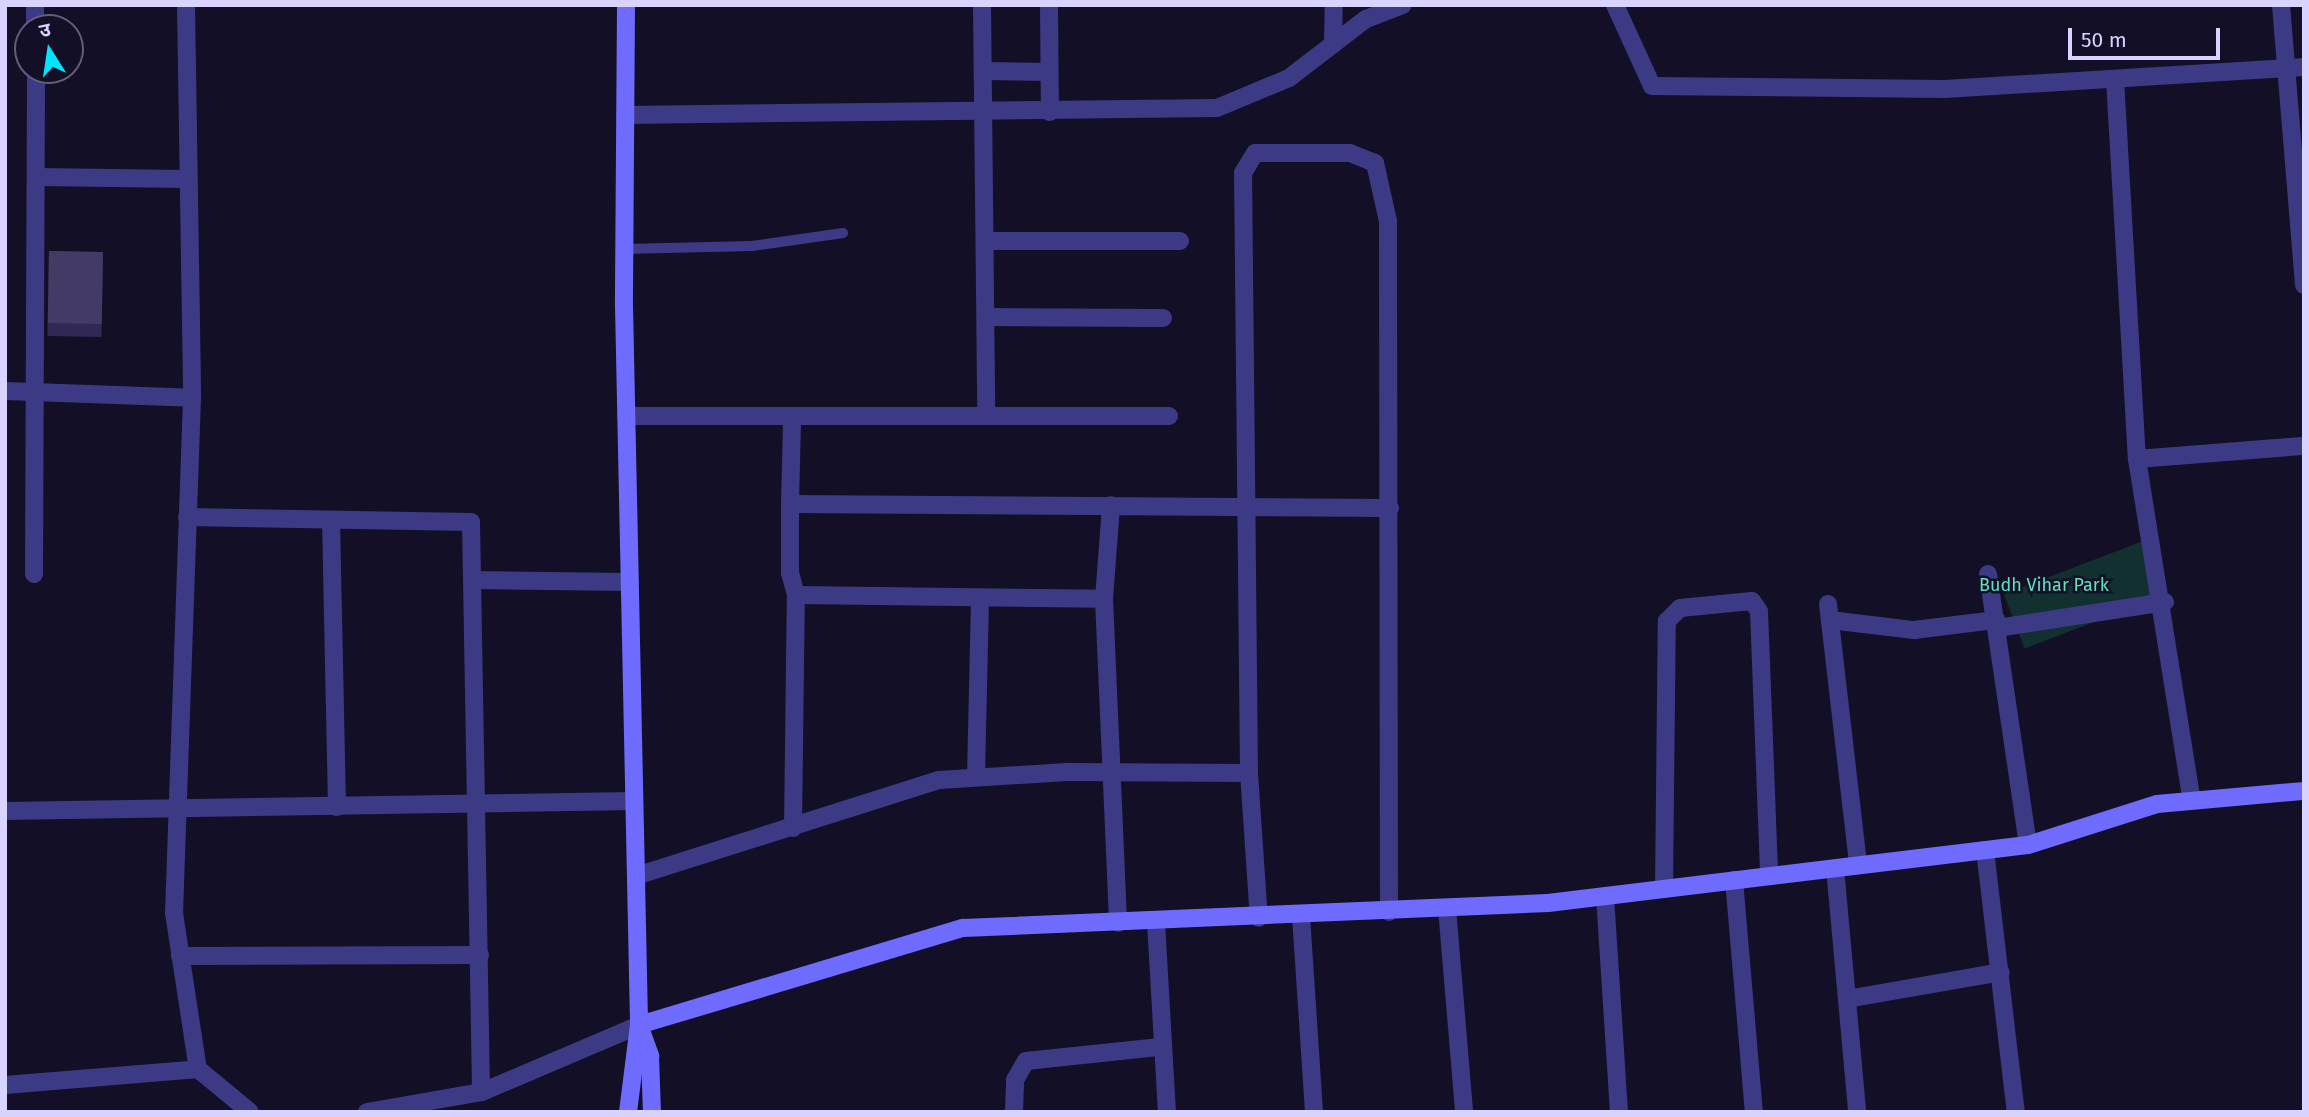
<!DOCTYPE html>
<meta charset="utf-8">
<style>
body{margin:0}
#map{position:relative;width:2309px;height:1117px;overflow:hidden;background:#130f26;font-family:"Fira Sans","Noto Sans Devanagari",sans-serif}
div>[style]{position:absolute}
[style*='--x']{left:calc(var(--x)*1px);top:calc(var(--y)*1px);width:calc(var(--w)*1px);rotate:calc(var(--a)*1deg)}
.green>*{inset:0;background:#12302f;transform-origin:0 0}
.lane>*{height:10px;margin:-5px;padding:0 5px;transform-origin:5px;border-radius:5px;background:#3d3a85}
.street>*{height:18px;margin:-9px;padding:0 9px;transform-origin:9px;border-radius:9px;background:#3d3a85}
.secondary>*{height:18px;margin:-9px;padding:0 9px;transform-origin:9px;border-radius:9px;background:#6f6bff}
.wall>*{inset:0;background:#312854;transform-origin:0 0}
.building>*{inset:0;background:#433a66;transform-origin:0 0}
span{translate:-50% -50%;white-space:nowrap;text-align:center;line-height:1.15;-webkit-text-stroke:5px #130f26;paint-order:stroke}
.park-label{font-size:18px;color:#5fe0c0}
.frame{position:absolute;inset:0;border:7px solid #d9d4ff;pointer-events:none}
.north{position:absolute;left:14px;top:14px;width:70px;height:70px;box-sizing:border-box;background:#130f26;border:2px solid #625e7d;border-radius:50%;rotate:348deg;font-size:19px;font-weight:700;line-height:28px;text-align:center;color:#d9d4ff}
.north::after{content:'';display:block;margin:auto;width:24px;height:32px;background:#00e5ff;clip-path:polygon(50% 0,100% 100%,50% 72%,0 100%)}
.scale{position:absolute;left:2068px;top:28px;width:152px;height:32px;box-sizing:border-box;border:4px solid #d9d4ff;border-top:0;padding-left:9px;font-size:21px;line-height:24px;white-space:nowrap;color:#d9d4ff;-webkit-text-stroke:5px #130f26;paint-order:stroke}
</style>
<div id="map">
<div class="green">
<i style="left:2143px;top:541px;width:58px;height:149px;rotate:69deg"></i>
</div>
<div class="lane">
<i style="--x:624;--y:249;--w:128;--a:-1.3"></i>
<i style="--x:752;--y:246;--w:92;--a:-8.1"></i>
</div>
<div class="street">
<i style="--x:35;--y:5;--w:23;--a:90"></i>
<i style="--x:186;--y:5;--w:393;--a:89.1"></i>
<i style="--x:192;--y:398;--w:515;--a:92"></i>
<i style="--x:174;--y:913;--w:158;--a:81.3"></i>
<i style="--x:198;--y:1069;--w:67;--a:39.6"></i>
<i style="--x:982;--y:5;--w:410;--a:89.4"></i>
<i style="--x:1049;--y:5;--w:107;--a:89.5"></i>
<i style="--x:1615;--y:5;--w:89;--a:65.4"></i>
<i style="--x:1652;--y:86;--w:293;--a:0.6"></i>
<i style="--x:1945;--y:89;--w:360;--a:-3.5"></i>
<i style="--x:2281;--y:5;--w:281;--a:85.3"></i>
<i style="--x:1333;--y:44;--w:39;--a:-89"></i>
<i style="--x:984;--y:71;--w:65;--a:0.9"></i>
<i style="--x:2115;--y:79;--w:381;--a:86.7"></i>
<i style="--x:2137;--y:459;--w:168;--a:-4.5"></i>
<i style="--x:625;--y:115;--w:592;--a:-0.68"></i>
<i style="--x:1217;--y:108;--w:78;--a:-22.6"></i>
<i style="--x:1289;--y:78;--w:97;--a:-37.5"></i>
<i style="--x:1366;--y:19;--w:39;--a:-21"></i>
<i style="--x:36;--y:177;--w:151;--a:0.8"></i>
<i style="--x:985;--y:241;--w:195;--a:0"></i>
<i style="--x:987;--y:317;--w:176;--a:0.3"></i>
<i style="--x:5;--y:391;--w:187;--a:2.1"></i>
<i style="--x:626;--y:416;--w:543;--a:0"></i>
<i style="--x:2137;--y:459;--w:346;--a:80.9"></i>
<i style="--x:790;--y:504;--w:83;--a:-88.6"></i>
<i style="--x:187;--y:517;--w:284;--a:1"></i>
<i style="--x:471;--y:522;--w:570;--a:88.99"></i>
<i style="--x:331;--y:520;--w:287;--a:88.8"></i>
<i style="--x:34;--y:574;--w:504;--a:-89.77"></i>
<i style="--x:1988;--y:574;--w:274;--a:81.6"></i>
<i style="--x:473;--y:580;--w:157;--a:0.7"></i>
<i style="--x:796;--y:595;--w:23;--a:-105"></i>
<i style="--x:790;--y:573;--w:69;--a:-90"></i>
<i style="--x:790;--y:504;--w:600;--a:0.38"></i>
<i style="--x:1104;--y:599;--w:94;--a:-85.7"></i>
<i style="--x:1828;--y:604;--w:263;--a:83.4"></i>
<i style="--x:1830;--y:620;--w:85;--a:6.8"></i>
<i style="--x:1914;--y:630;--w:83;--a:-7"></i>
<i style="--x:1997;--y:628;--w:170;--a:-8.8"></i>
<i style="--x:1249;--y:773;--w:600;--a:-90.57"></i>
<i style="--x:1243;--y:173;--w:23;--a:-59"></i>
<i style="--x:1255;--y:153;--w:95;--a:0"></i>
<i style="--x:1350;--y:153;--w:27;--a:22"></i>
<i style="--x:1375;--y:163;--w:59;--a:77.4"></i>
<i style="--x:1388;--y:221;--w:691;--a:89.92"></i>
<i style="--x:976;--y:776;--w:175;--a:-88.7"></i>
<i style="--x:5;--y:811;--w:629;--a:-0.91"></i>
<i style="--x:793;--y:828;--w:233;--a:-89.3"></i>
<i style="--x:796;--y:595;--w:308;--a:0.7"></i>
<i style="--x:1104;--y:599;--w:324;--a:87.5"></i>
<i style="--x:1985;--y:850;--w:264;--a:83.3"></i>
<i style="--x:1835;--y:868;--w:245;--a:84.8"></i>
<i style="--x:636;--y:876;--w:318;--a:-17.6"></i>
<i style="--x:939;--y:780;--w:128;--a:-3.6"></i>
<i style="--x:1067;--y:772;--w:182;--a:0.3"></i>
<i style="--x:1249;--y:773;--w:145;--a:86.1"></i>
<i style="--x:1734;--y:880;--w:233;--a:85.1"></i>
<i style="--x:1664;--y:889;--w:268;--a:-89.4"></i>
<i style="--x:1667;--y:621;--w:18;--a:-45"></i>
<i style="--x:1680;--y:608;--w:72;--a:-5.6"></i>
<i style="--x:1752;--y:601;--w:12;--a:55"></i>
<i style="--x:1759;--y:611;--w:265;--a:87.8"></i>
<i style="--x:1605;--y:896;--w:216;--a:86.3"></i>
<i style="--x:1447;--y:908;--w:205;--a:85.2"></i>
<i style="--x:1301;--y:916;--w:196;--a:86.2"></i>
<i style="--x:1156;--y:922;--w:190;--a:86.7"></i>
<i style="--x:180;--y:956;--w:300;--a:-0.2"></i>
<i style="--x:1847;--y:999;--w:156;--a:-9.9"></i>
<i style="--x:5;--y:1085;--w:194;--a:-4.7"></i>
<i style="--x:367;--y:1112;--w:117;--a:-9.9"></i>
<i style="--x:482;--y:1092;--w:171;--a:-23.1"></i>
<i style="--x:1014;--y:1112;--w:32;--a:-88"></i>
<i style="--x:1015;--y:1080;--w:22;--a:-60"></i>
<i style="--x:1026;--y:1061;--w:135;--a:-6"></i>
</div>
<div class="secondary">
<i style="--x:626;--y:5;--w:301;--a:90.4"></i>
<i style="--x:624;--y:306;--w:719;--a:88.8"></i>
<i style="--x:639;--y:1025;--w:88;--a:97.2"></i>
<i style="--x:639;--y:1025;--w:338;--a:-16.7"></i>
<i style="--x:963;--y:928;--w:586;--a:-2.45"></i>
<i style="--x:1548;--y:903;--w:483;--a:-6.9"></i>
<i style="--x:2028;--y:845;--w:135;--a:-17.6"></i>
<i style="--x:2157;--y:804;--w:148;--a:-5.1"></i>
<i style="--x:639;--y:1025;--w:33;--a:70"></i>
<i style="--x:650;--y:1056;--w:56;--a:88"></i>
</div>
<div class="wall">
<i style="left:49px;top:251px;width:54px;height:85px;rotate:1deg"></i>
</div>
<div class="building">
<i style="left:49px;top:251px;width:54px;height:72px;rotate:1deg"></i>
</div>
<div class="park-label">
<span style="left:2044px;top:585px">Budh Vihar Park</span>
</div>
<div class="frame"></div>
<div class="north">उ</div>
<div class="scale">50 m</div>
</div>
